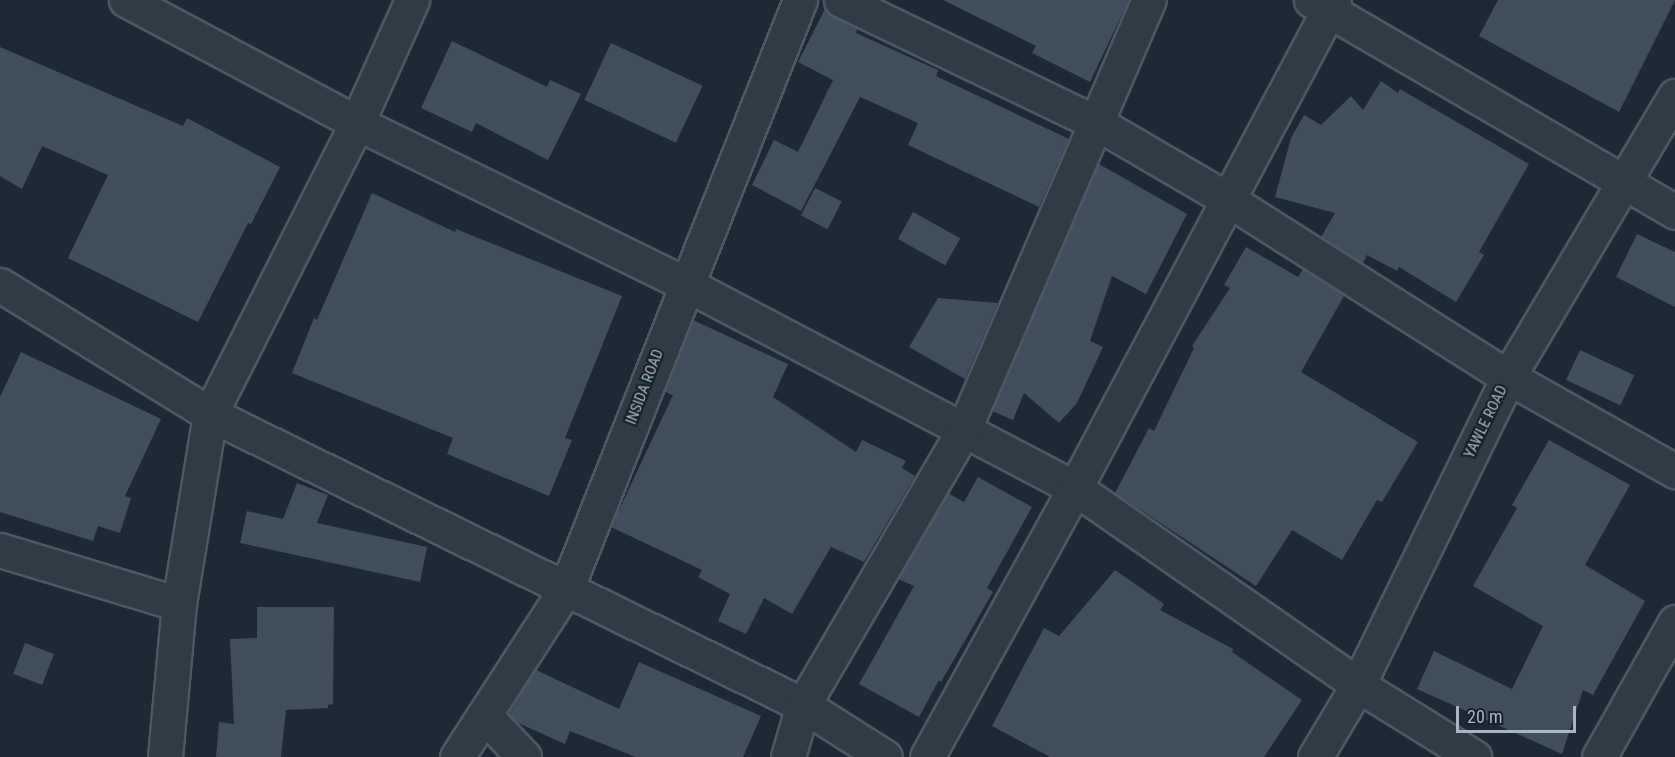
<!DOCTYPE html>
<style>
body{margin:0}
#map{position:relative;width:1675px;height:757px;overflow:hidden;background:#1e2935;font-family:"Roboto Condensed",sans-serif}
div>[style]{position:absolute}
[style*='--x']{left:calc(var(--x)*1px);top:calc(var(--y)*1px);width:calc(var(--w)*1px);rotate:calc(var(--a)*1deg)}
.building>*{inset:0;background:#404e5e;transform-origin:0 0}
.roads{filter:drop-shadow(2px 0 #4e5864) drop-shadow(-2px 0 #4e5864) drop-shadow(0 2px #4e5864) drop-shadow(0 -2px #4e5864)}
.minor>*{height:33px;margin:-16.5px;padding:0 16.5px;transform-origin:16.5px;border-radius:16.5px;background:#313b46}
span{translate:-50% -50%;white-space:nowrap;text-align:center;line-height:1.15;-webkit-text-stroke:4.5px #17202a;paint-order:stroke}
.street-label{font-size:15px;color:#aab5c4}
.scale{position:absolute;left:1456px;top:706px;width:120px;height:27px;box-sizing:border-box;border:3px solid #aab5c4;border-top:0;padding-left:8px;font-size:18px;line-height:21px;white-space:nowrap;color:#aab5c4;-webkit-text-stroke:4px #17202a;paint-order:stroke}
</style>
<div id="map">
<div class="building">
<i style="clip-path:polygon(943px 0,1129px 0,1090px 82px,1032px 53px,1036px 46px)"></i>
<i style="clip-path:polygon(1498px 0,1675px 0,1619px 112px,1479px 36px)"></i>
<i style="clip-path:polygon(825px 9px,833px 17px,857px 29px,856px 33px,938px 70px,936px 76px,1069px 139px,1039px 207px,908px 145px,918px 123px,860px 97px,801px 211px,752px 185px,774px 140px,798px 152px,833px 80px,798px 62px)"></i>
<i style="clip-path:polygon(452px 41px,547px 87px,550px 80px,581px 94px,548px 160px,476px 123px,472px 132px,421px 108px)"></i>
<i style="left:611px;top:43px;width:101px;height:63px;rotate:25deg"></i>
<i style="clip-path:polygon(0 47px,183px 126px,187px 118px,280px 167px,251px 224px,248px 223px,198px 322px,68px 258px,108px 175px,42px 146px,22px 189px,0 176px)"></i>
<i style="clip-path:polygon(1381px 81px,1398px 93px,1400px 89px,1529px 164px,1479px 252px,1484px 255px,1456px 302px,1399px 267px,1397px 271px,1367px 255px,1363px 263px,1321px 237px,1335px 213px,1275px 197px,1291px 138px,1304px 115px,1321px 125px,1351px 96px,1363px 110px)"></i>
<i style="clip-path:polygon(1099px 164px,1187px 214px,1146px 294px,1112px 276px,1090px 341px,1103px 347px,1077px 403px,1059px 423px,1024px 393px,1013px 420px,992px 411px)"></i>
<i style="left:815px;top:188px;width:30px;height:31px;rotate:27deg"></i>
<i style="clip-path:polygon(372px 193px,455px 232px,456px 229px,622px 296px,565px 438px,572px 440px,549px 496px,447px 454px,453px 438px,292px 373px,314px 318px,317px 320px)"></i>
<i style="left:913px;top:212px;width:54px;height:31px;rotate:29deg"></i>
<i style="clip-path:polygon(1637px 234px,1675px 252px,1675px 307px,1616px 277px)"></i>
<i style="clip-path:polygon(1246px 247px,1298px 277px,1303px 269px,1344px 296px,1301px 372px,1418px 442px,1382px 502px,1377px 500px,1342px 560px,1292px 530px,1256px 586px,1115px 493px,1149px 428px,1154px 431px,1194px 348px,1192px 346px,1230px 288px,1224px 285px)"></i>
<i style="clip-path:polygon(938px 298px,998px 303px,965px 379px,909px 347px)"></i>
<i style="clip-path:polygon(693px 320px,788px 364px,773px 397px,856px 452px,862px 440px,906px 461px,902px 468px,915px 476px,864px 562px,831px 547px,792px 614px,764px 598px,746px 634px,718px 621px,730px 594px,698px 577px,702px 570px,611px 527px,673px 395px,665px 392px)"></i>
<i style="left:1580px;top:350px;width:60px;height:33px;rotate:25deg"></i>
<i style="clip-path:polygon(21px 352px,161px 419px,125px 496px,131px 498px,120px 533px,98px 526px,93px 541px,0 512px,0 397px)"></i>
<i style="clip-path:polygon(1549px 440px,1630px 485px,1585px 565px,1645px 601px,1593px 695px,1583px 690px,1562px 754px,1417px 689px,1434px 651px,1512px 689px,1543px 626px,1473px 586px,1517px 508px,1512px 505px)"></i>
<i style="clip-path:polygon(978px 477px,1032px 507px,987px 588px,993px 592px,941px 682px,939px 680px,919px 717px,859px 684px,914px 586px,898px 579px,948px 493px,964px 502px)"></i>
<i style="clip-path:polygon(297px 483px,328px 495px,317px 523px,427px 547px,420px 582px,240px 543px,247px 511px,283px 519px)"></i>
<i style="clip-path:polygon(1115px 570px,1164px 604px,1160px 610px,1233px 649px,1232px 652px,1302px 700px,1264px 757px,1050px 757px,992px 726px,1044px 628px,1059px 636px)"></i>
<i style="clip-path:polygon(257px 607px,334px 607px,333px 704px,328px 705px,328px 708px,286px 710px,281px 757px,216px 757px,219px 722px,234px 724px,230px 639px,257px 638px)"></i>
<i style="left:25px;top:643px;width:31px;height:33px;rotate:21deg"></i>
<i style="clip-path:polygon(639px 662px,761px 716px,743px 757px,636px 757px,570px 731px,565px 744px,516px 722px,509px 714px,536px 670px,619px 709px)"></i>
</div>
<div class="roads">
<div class="minor">
<i style="--x:126;--y:0;--w:262;--a:28"></i>
<i style="--x:357;--y:123;--w:366;--a:26.1"></i>
<i style="--x:686;--y:284;--w:439;--a:27.7"></i>
<i style="--x:1075;--y:488;--w:345;--a:34.8"></i>
<i style="--x:1358;--y:685;--w:137;--a:31.8"></i>
<i style="--x:841;--y:0;--w:284;--a:25.7"></i>
<i style="--x:1097;--y:123;--w:151;--a:30.3"></i>
<i style="--x:1227;--y:199;--w:333;--a:32.4"></i>
<i style="--x:1508;--y:377;--w:192;--a:29.4"></i>
<i style="--x:1311;--y:0;--w:421;--a:30.2"></i>
<i style="--x:0;--y:285;--w:246;--a:31.6"></i>
<i style="--x:210;--y:414;--w:661;--a:26.14"></i>
<i style="--x:803;--y:705;--w:97;--a:32.4"></i>
<i style="--x:0;--y:550;--w:187;--a:16.8"></i>
<i style="--x:484;--y:715;--w:58;--a:46.4"></i>
<i style="--x:165;--y:757;--w:154;--a:-84.8"></i>
<i style="--x:179;--y:604;--w:193;--a:-80.7"></i>
<i style="--x:210;--y:414;--w:326;--a:-63.2"></i>
<i style="--x:357;--y:123;--w:135;--a:-65.9"></i>
<i style="--x:457;--y:757;--w:202;--a:-57.1"></i>
<i style="--x:567;--y:587;--w:632;--a:-68.35"></i>
<i style="--x:788;--y:757;--w:54;--a:-73.9"></i>
<i style="--x:803;--y:705;--w:320;--a:-59.7"></i>
<i style="--x:964;--y:429;--w:467;--a:-66.7"></i>
<i style="--x:927;--y:757;--w:307;--a:-61.2"></i>
<i style="--x:1075;--y:488;--w:552;--a:-62.04"></i>
<i style="--x:1315;--y:757;--w:84;--a:-59.2"></i>
<i style="--x:1358;--y:685;--w:343;--a:-64"></i>
<i style="--x:1508;--y:377;--w:327;--a:-59.3"></i>
<i style="--x:1599;--y:757;--w:155;--a:-60.6"></i>
</div>
</div>
<div class="street-label">
<span style="left:645px;top:387px;rotate:-69deg">INSIDA ROAD</span>
<span style="left:1486px;top:422px;rotate:-64deg">YAWLE ROAD</span>
</div>
<div class="scale">20 m</div>
</div>
